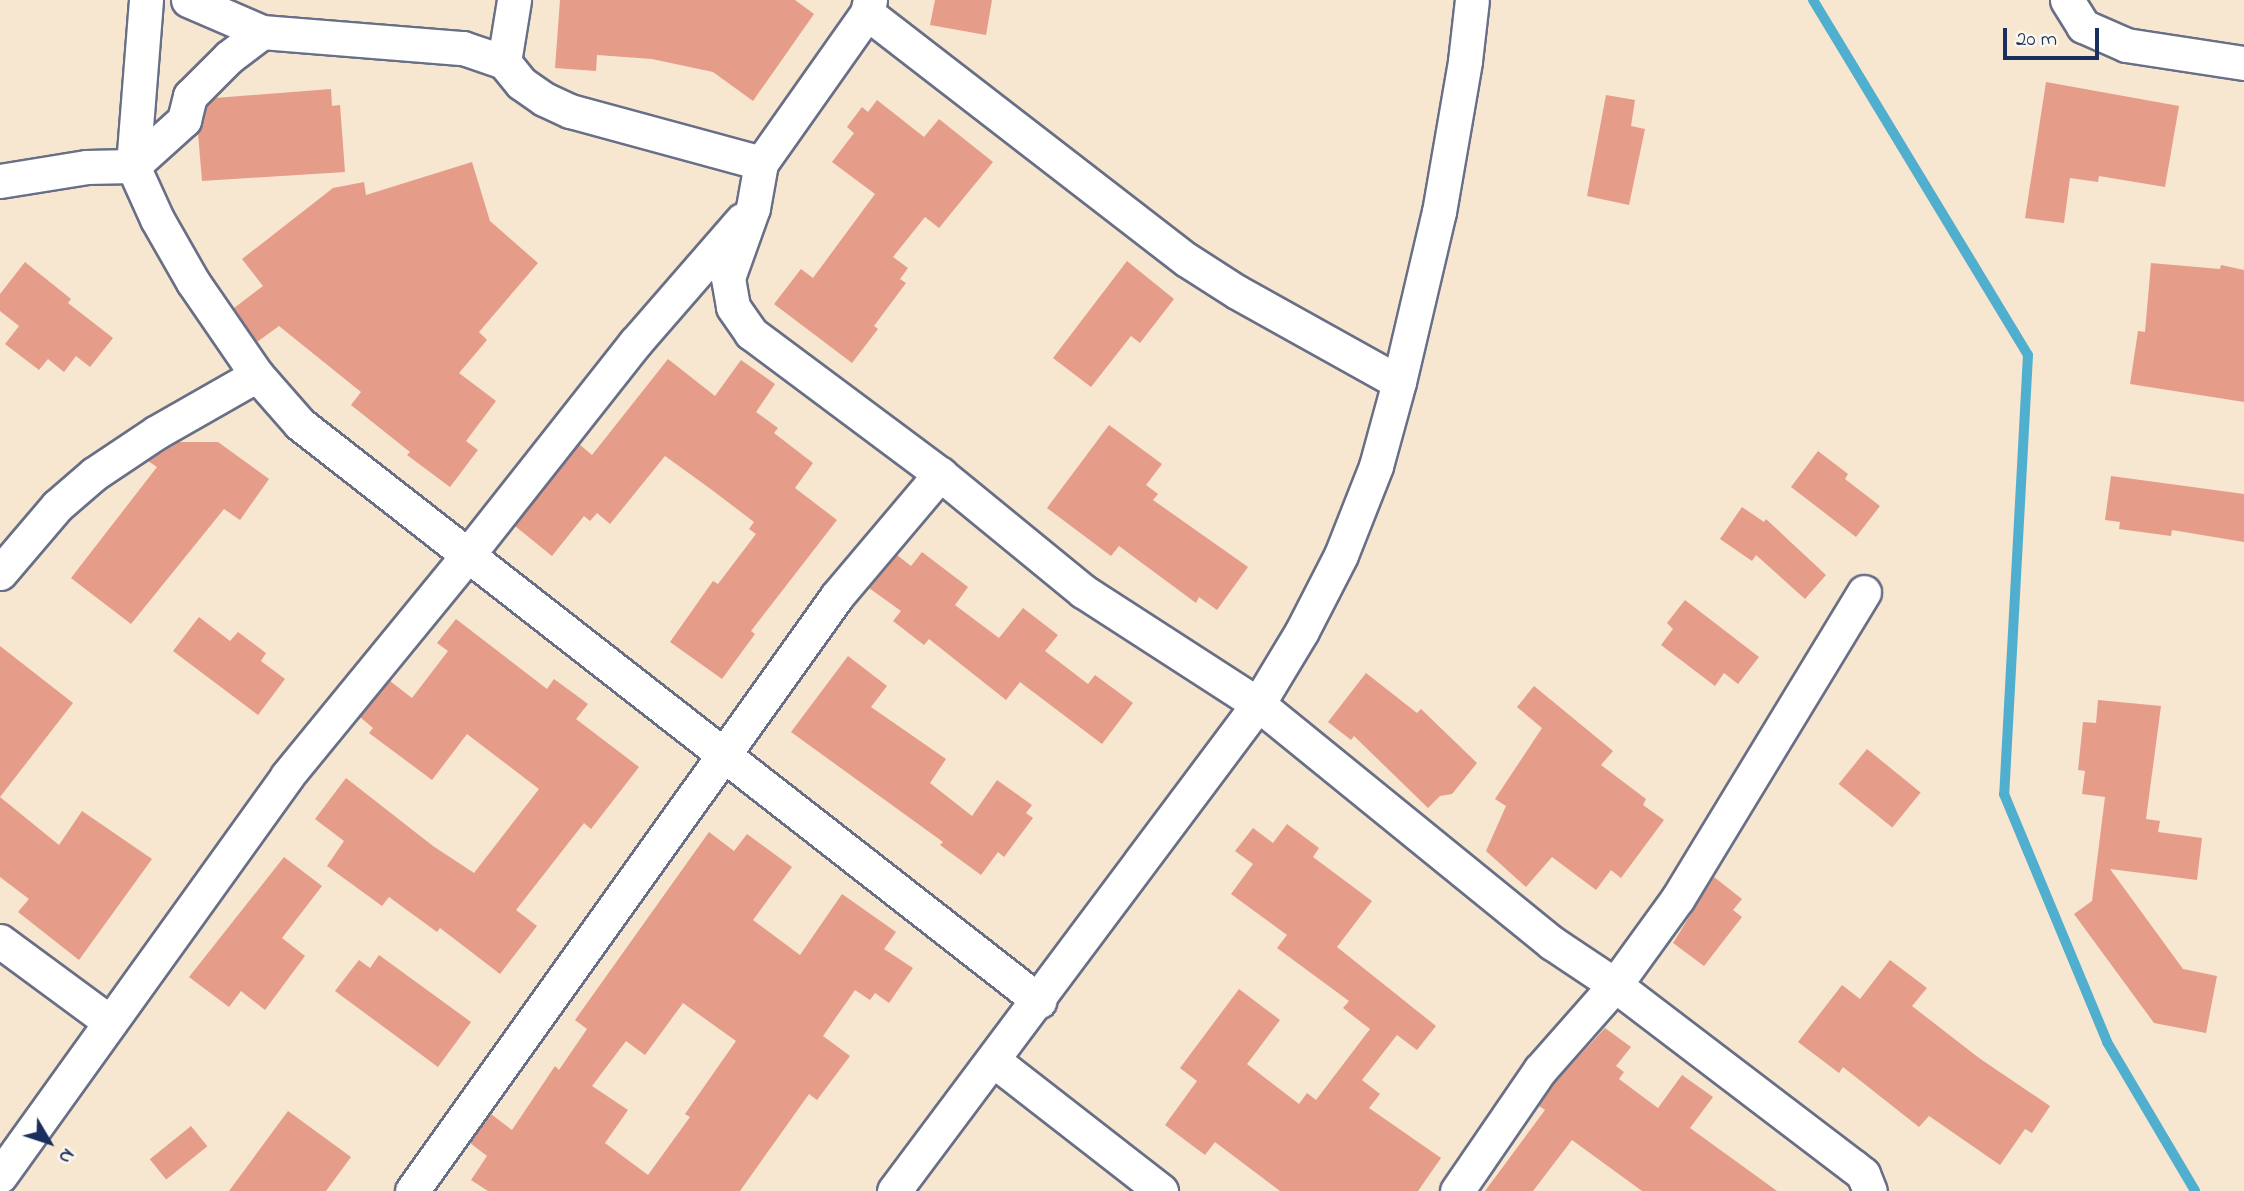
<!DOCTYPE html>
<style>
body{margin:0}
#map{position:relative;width:2244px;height:1191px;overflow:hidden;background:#f7e6d0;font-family:"Indie Flower",sans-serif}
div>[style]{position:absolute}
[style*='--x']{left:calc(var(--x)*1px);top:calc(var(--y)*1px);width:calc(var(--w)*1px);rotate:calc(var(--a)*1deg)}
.stream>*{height:10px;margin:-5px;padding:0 5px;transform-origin:5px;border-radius:5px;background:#50afce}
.building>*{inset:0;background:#e59d89;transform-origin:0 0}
.roads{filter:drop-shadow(2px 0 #686f86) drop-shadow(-2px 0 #686f86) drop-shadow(0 2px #686f86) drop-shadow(0 -2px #686f86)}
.minor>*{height:33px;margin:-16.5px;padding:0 16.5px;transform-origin:16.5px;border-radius:16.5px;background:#fff}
span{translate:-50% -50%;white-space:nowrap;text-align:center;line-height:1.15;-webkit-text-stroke:5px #fbf7ec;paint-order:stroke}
.north{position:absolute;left:14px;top:1107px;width:70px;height:70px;-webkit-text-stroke:5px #fbf7ec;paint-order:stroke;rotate:129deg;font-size:19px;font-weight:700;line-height:28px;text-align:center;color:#1b2f5e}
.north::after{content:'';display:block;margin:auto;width:24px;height:32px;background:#1b2f5e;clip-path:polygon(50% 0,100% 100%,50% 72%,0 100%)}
.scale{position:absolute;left:2003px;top:28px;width:96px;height:32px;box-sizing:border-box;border:4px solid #1b2f5e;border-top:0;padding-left:9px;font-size:21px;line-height:24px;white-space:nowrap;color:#1b2f5e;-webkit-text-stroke:5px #fbf7ec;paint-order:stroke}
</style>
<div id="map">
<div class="stream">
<i style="--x:1813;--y:0;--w:415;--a:58.8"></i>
<i style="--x:2028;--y:355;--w:440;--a:93.1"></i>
<i style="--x:2004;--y:794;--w:269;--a:67.4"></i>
<i style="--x:2107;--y:1042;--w:173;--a:59.4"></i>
</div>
<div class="building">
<i style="clip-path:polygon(560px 0,795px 0,814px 14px,753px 101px,713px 72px,652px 59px,597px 55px,596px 71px,555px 68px)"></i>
<i style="clip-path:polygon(935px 0,992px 0,986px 35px,930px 25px)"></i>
<i style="clip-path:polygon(2046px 82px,2179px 106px,2165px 187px,2099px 176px,2098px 182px,2070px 178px,2064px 223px,2025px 218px)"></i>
<i style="clip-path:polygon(331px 89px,332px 106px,340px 105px,345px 172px,202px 181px,198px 133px,207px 106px,215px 98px)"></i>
<i style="clip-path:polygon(1606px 95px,1635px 100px,1631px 126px,1645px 129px,1629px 205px,1587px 196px)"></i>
<i style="clip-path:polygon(877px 100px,924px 137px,939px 119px,993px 162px,939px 228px,925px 217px,893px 257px,908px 268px,900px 279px,906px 283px,874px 326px,878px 329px,852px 363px,774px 304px,801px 269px,813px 278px,875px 194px,832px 162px,854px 133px,847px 127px,862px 107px,868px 112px)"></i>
<i style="clip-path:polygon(472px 162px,490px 221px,538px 263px,479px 332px,487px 340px,459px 373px,496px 401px,466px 441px,478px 450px,450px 487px,407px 455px,410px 452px,351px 405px,361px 392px,279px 326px,257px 342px,234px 308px,263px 286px,242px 259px,333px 188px,364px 182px,366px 195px)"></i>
<i style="clip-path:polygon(1127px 261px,1174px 299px,1140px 343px,1131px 336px,1091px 387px,1053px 358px)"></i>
<i style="clip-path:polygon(25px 262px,71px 299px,68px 303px,113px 338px,90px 367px,76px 356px,64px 372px,48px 359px,39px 370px,5px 344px,19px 326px,0 311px,0 294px)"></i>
<i style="clip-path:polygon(2151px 263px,2220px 269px,2221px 265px,2244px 270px,2244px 402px,2130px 384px,2138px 331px,2145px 332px)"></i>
<i style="clip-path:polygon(668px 359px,715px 396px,741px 360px,775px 384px,756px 412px,778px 428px,774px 433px,813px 463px,795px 488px,837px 520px,751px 631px,755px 634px,722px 679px,670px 642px,713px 581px,718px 584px,756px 534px,749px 529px,754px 522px,712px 490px,665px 456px,610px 524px,597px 513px,590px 521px,584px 516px,552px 556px,515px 526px,579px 444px,592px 455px)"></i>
<i style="clip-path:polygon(1109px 425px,1162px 464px,1146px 485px,1158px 494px,1153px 500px,1248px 567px,1217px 610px,1199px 597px,1196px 603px,1119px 546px,1111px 556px,1047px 508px)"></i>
<i style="clip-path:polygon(179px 442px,218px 442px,269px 479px,240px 520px,224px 509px,131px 624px,71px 578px,157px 467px,148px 461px)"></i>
<i style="clip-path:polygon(1818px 451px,1848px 474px,1845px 479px,1880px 506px,1856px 537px,1791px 487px)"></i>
<i style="clip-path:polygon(2111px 476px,2244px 494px,2244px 542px,2172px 530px,2171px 536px,2119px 529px,2120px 522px,2105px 520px)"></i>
<i style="clip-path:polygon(1742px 507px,1764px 522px,1766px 519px,1826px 575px,1805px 599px,1756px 555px,1752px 561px,1720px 539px)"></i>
<i style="clip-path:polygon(922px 552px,968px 587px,955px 605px,999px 638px,1023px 608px,1058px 635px,1045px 651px,1088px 684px,1095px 675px,1133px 703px,1102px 744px,1020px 682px,1006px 700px,929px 639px,924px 645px,893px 621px,901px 611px,869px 588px,897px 555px,911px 566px)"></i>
<i style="clip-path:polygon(1685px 600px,1759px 657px,1738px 684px,1724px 673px,1715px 686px,1661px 645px,1673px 629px,1667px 623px)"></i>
<i style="clip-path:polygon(199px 617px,230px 641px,238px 632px,266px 653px,261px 661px,285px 679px,258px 715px,173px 651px)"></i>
<i style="clip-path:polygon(456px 619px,547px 689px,554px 679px,588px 704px,576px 719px,639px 767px,591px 829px,584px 823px,516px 910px,537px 926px,500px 974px,440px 928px,437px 932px,389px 897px,382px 906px,327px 866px,344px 841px,315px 819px,346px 778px,433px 846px,474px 873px,539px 789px,467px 734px,432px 780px,369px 733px,373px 728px,360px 717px,390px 681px,412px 698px,448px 651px,437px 643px)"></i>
<i style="clip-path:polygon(0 646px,73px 703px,0 797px,59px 845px,82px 811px,152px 859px,79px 960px,18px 912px,29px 899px,0 877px)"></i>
<i style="clip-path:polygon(848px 656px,887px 686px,871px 707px,946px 759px,930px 783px,972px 816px,997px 780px,1032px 805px,1026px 813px,1033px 818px,1004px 857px,998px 852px,981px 875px,940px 845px,943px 842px,791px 732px)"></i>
<i style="clip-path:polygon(1366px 673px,1417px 713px,1421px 709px,1477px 763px,1452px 794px,1440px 796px,1428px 808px,1354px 736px,1351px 740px,1328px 722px)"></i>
<i style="clip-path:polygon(1534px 686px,1613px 751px,1601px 765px,1646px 799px,1643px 805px,1664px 820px,1621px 878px,1611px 870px,1596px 890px,1552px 857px,1526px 887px,1486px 851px,1506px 806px,1495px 799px,1542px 728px,1517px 707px)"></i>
<i style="clip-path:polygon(2098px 700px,2161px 706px,2146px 819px,2160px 821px,2158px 832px,2202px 838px,2197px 880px,2110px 869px,2183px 969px,2217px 976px,2206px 1033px,2154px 1023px,2074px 914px,2092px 901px,2105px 797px,2082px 794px,2085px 771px,2078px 770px,2083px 722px,2096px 723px)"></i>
<i style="left:1867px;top:749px;width:69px;height:45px;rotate:39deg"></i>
<i style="clip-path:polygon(1287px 824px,1319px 848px,1313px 857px,1372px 901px,1337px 947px,1436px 1026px,1417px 1050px,1397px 1035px,1362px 1080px,1380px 1094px,1369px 1108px,1441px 1158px,1418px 1191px,1280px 1191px,1215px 1142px,1205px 1155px,1165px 1125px,1197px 1081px,1180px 1068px,1239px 989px,1280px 1020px,1247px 1064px,1299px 1104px,1307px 1093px,1316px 1100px,1370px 1029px,1343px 1008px,1349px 1001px,1277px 948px,1287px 935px,1231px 894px,1253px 864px,1235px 851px,1253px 828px,1273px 843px)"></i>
<i style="clip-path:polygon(evenodd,709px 832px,734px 851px,747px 834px,792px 867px,753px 920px,800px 955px,842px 894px,896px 932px,884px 949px,913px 968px,889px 1003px,875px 993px,870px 1000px,855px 990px,823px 1036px,850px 1056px,817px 1100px,809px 1094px,740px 1191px,488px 1191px,471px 1180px,487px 1156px,470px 1143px,491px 1114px,512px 1130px,555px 1066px,559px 1070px,587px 1029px,575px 1020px,709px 832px,683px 1003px,736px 1041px,685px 1114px,690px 1117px,648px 1175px,605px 1143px,628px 1110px,592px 1086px,626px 1041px,645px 1055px,683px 1003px)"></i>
<i style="clip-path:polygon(284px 857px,322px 886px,282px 938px,305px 956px,265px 1010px,241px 991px,229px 1007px,189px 977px)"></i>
<i style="clip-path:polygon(1714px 877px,1742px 899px,1733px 910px,1742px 917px,1704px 966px,1673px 943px)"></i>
<i style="clip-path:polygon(379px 955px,471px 1022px,438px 1067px,335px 991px,359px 960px,370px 968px)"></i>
<i style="clip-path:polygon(1890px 960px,1927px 988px,1912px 1006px,1979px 1058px,2050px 1106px,2032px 1133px,2025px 1129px,2000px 1165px,1929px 1116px,1919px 1127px,1843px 1067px,1839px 1073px,1798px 1042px,1842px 985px,1860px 999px)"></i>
<i style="clip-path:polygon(1605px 1028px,1631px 1047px,1616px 1066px,1624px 1072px,1619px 1079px,1658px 1108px,1682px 1075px,1713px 1097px,1690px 1128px,1777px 1191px,1642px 1191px,1572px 1140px,1533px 1191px,1485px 1191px,1545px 1110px,1539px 1106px,1555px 1082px)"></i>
<i style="clip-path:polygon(288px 1111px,351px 1157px,326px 1191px,229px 1191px)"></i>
<i style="left:191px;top:1126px;width:26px;height:53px;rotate:51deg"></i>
</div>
<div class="roads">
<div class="minor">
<i style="--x:146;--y:0;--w:167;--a:94.5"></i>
<i style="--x:133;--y:166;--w:58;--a:65.6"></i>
<i style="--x:157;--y:219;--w:73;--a:60.3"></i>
<i style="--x:193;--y:282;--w:113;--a:55.5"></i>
<i style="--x:257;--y:375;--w:65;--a:48.7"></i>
<i style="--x:300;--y:424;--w:938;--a:37.98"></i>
<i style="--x:188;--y:0;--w:81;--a:23.4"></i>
<i style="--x:262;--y:32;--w:202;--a:4.6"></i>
<i style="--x:463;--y:48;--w:43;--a:18.9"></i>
<i style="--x:504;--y:62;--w:27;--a:51"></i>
<i style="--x:521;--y:83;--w:28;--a:35"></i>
<i style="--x:544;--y:99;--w:29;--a:25"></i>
<i style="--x:570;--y:111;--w:198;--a:15.2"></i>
<i style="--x:870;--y:0;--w:13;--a:103"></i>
<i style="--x:867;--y:13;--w:184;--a:125.2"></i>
<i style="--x:761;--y:163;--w:46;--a:100.1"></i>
<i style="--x:753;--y:208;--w:74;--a:109.7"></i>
<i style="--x:728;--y:278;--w:29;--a:80"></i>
<i style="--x:733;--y:307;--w:32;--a:55"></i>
<i style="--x:751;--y:333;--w:236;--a:36.7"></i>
<i style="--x:940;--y:474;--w:185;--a:39.3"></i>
<i style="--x:1083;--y:591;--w:208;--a:32.9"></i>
<i style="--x:1258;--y:704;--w:379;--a:39.1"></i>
<i style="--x:1552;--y:943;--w:76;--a:33.7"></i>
<i style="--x:1615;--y:985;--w:299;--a:37.3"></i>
<i style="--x:1853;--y:1166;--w:13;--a:39"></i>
<i style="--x:1863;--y:1174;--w:18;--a:68"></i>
<i style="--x:2067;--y:0;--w:31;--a:58"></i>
<i style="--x:2083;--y:26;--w:47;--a:23.8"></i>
<i style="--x:2126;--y:45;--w:119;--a:8.7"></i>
<i style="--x:867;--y:13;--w:404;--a:37.7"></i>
<i style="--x:1187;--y:260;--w:59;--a:32.6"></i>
<i style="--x:1237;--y:292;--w:185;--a:29.1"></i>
<i style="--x:504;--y:62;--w:63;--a:-80.8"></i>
<i style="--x:0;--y:181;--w:87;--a:-9.2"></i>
<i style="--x:86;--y:167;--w:47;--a:-1.2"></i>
<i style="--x:133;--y:166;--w:69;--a:-42"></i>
<i style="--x:184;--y:120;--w:25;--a:-76"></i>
<i style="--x:190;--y:96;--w:55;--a:-45"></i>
<i style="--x:229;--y:57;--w:41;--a:-37.1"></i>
<i style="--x:0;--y:573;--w:88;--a:-49.6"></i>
<i style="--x:57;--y:506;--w:49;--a:-40.9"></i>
<i style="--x:94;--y:474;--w:76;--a:-33.7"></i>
<i style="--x:157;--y:432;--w:115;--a:-29.7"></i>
<i style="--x:0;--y:941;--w:137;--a:36.4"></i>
<i style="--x:993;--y:1060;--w:213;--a:37.9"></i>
<i style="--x:0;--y:1176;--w:492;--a:-54.3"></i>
<i style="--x:287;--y:776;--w:283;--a:-50.7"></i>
<i style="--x:466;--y:557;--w:273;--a:-51.7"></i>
<i style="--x:635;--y:343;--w:163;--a:-49"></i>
<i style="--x:412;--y:1191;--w:731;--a:-54.46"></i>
<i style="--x:837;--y:596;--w:160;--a:-49.8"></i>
<i style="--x:894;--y:1191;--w:608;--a:-53.22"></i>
<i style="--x:1258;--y:704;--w:85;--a:-58.9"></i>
<i style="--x:1302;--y:631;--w:85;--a:-62.8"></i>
<i style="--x:1341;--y:555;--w:96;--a:-68.5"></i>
<i style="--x:1376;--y:466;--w:87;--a:-74.7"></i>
<i style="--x:1399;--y:382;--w:175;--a:-76.8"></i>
<i style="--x:1439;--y:212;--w:153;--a:-80.2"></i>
<i style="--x:1465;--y:61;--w:61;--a:-83.5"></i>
<i style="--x:1457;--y:1191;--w:147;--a:-55.6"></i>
<i style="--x:1540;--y:1070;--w:113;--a:-48.6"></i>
<i style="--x:1615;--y:985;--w:107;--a:-54.1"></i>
<i style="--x:1678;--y:898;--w:358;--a:-58.7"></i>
</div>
</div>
<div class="north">N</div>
<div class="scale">20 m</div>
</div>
